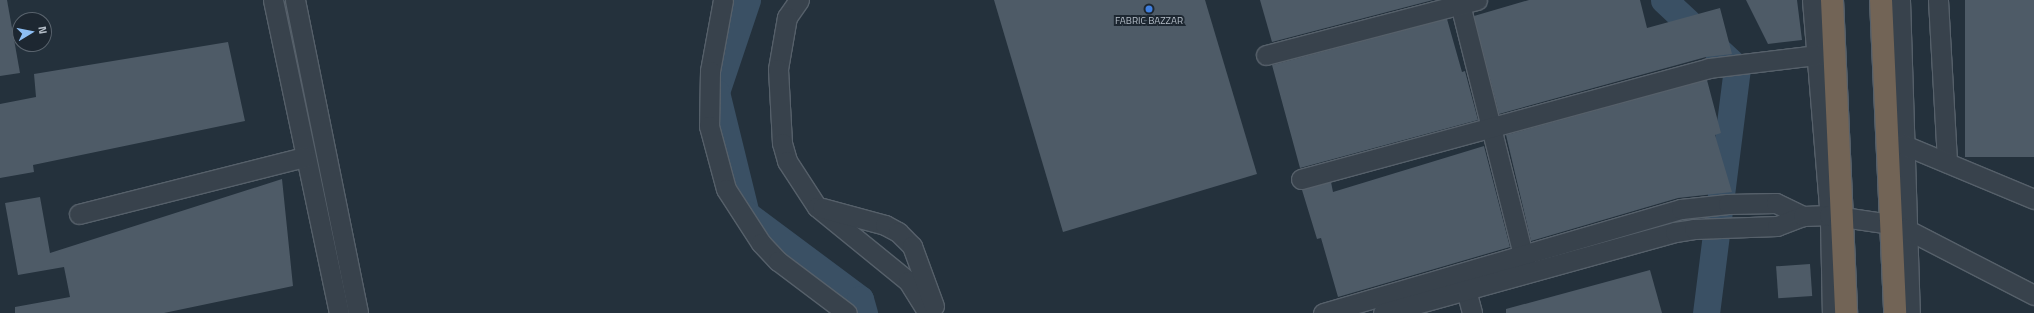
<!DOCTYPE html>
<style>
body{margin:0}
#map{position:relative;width:2034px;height:313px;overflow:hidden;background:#24313c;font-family:"Titillium Web",sans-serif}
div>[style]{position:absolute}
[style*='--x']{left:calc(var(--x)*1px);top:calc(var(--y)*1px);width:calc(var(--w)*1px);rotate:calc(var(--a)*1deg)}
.river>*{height:27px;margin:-13.5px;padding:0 13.5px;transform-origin:13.5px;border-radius:13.5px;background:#3a5064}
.building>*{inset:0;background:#4e5b67;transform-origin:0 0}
.roads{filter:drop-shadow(1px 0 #56606a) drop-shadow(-1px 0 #56606a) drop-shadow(0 1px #56606a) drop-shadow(0 -1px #56606a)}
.minor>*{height:19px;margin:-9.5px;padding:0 9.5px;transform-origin:9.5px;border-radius:9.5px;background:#38424c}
.highway>*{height:22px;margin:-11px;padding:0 11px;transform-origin:11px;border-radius:11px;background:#726456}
.dots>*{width:11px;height:11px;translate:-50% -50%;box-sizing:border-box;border:2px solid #1d2731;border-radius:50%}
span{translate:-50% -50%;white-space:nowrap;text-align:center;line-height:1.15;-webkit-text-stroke:4px #1d2731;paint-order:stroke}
.poi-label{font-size:10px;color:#b4bdc7}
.north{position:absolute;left:12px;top:12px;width:40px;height:40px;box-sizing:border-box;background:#1d2731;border:1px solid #59636d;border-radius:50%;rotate:80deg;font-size:11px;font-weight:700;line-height:16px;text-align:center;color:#b4bdc7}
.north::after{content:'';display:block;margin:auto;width:14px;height:18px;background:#8dbef3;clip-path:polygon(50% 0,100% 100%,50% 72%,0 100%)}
</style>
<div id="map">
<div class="river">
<i style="--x:747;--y:0;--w:97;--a:108.6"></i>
<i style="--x:716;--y:92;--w:126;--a:76.2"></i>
<i style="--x:746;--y:214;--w:142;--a:36.7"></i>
<i style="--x:860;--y:299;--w:15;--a:74"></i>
<i style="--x:1664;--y:0;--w:100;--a:43"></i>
<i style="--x:1737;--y:68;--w:247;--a:97.2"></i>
</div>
<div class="building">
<i style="clip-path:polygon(0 0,7px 0,20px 73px,0 76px)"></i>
<i style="clip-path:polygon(994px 0,1205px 0,1257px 174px,1063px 232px)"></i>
<i style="clip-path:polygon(1260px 0,1433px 0,1272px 42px)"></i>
<i style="clip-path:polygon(1529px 0,1640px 0,1647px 28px,1720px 8px,1732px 54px,1706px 57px,1499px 114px,1474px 16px)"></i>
<i style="clip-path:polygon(1746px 0,1797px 0,1802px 40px,1768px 44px)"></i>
<i style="left:1965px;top:0;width:69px;height:157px"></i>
<i style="clip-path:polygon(1447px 19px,1462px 72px,1465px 71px,1478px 120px,1300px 168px,1272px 65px)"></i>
<i style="clip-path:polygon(228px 42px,245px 121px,33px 165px,34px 172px,0 178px,0 104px,36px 97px,34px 74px)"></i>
<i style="clip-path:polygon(1707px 80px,1721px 133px,1715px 135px,1732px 192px,1678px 198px,1531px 241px,1506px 135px)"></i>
<i style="clip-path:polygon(1484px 146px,1510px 247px,1338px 297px,1321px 238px,1317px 239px,1302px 190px,1331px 182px,1333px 192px)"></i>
<i style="clip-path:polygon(282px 179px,293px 286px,164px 313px,15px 313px,15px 307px,70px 297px,64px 267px,18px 275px,5px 203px,40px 197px,50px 253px)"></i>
<i style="left:1810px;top:264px;width:32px;height:34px;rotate:86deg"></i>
<i style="clip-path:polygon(1650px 270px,1662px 313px,1506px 313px,1506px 309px)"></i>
</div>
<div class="roads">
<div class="minor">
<i style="--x:273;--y:0;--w:320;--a:78.1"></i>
<i style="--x:295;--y:0;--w:319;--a:78.6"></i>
<i style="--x:723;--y:0;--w:72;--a:100.4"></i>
<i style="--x:710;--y:71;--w:55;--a:91"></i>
<i style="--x:709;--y:126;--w:65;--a:74.9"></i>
<i style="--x:726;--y:189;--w:64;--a:57.1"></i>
<i style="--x:761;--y:243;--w:25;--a:47"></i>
<i style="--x:778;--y:261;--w:86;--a:37"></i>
<i style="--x:799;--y:0;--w:21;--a:125"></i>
<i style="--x:787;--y:17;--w:53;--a:99.8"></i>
<i style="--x:778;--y:69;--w:74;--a:86.9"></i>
<i style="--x:782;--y:143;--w:19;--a:74"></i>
<i style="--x:787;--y:161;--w:55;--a:56.9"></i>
<i style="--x:817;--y:207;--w:117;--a:39.1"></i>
<i style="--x:908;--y:281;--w:38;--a:58"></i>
<i style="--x:1459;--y:0;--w:274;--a:75.9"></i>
<i style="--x:1812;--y:0;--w:222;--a:85.3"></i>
<i style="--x:1830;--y:221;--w:92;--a:88.8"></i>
<i style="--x:1900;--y:0;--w:313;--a:88.2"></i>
<i style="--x:1938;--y:0;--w:163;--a:86.8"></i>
<i style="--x:1266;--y:55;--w:218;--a:-14.6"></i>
<i style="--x:1904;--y:145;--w:141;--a:22.6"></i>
<i style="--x:1301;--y:179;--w:423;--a:-15.2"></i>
<i style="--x:1709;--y:68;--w:108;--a:-6.9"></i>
<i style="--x:822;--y:208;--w:65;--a:15.1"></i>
<i style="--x:885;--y:225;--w:15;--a:28"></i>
<i style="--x:898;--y:232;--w:20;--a:45"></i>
<i style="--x:912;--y:246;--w:64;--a:69.9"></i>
<i style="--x:79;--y:214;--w:232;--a:-14.2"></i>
<i style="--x:1466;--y:290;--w:24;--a:75"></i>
<i style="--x:1323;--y:313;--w:373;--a:-16.2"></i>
<i style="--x:1681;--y:209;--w:47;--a:-6.1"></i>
<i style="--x:1728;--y:204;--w:48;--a:-1.2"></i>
<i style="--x:1776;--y:203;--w:30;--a:26"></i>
<i style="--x:1383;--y:313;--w:303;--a:-15.5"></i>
<i style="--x:1675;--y:232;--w:19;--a:-9"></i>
<i style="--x:1694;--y:229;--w:83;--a:-2.1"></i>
<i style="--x:1777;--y:226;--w:28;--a:-21"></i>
<i style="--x:1803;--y:216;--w:26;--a:-2"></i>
<i style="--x:1829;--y:215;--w:63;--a:8.3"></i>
<i style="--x:1891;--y:224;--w:16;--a:18"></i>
<i style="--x:1906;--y:229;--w:144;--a:27.3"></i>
</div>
<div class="highway">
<i style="--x:1832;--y:0;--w:313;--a:87.4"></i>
<i style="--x:1881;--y:0;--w:313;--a:87.4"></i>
</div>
</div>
<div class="dots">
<i style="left:1149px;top:9px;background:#3f7fe0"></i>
</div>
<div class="poi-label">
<span style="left:1149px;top:21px">FABRIC BAZZAR</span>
</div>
<div class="north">N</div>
</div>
